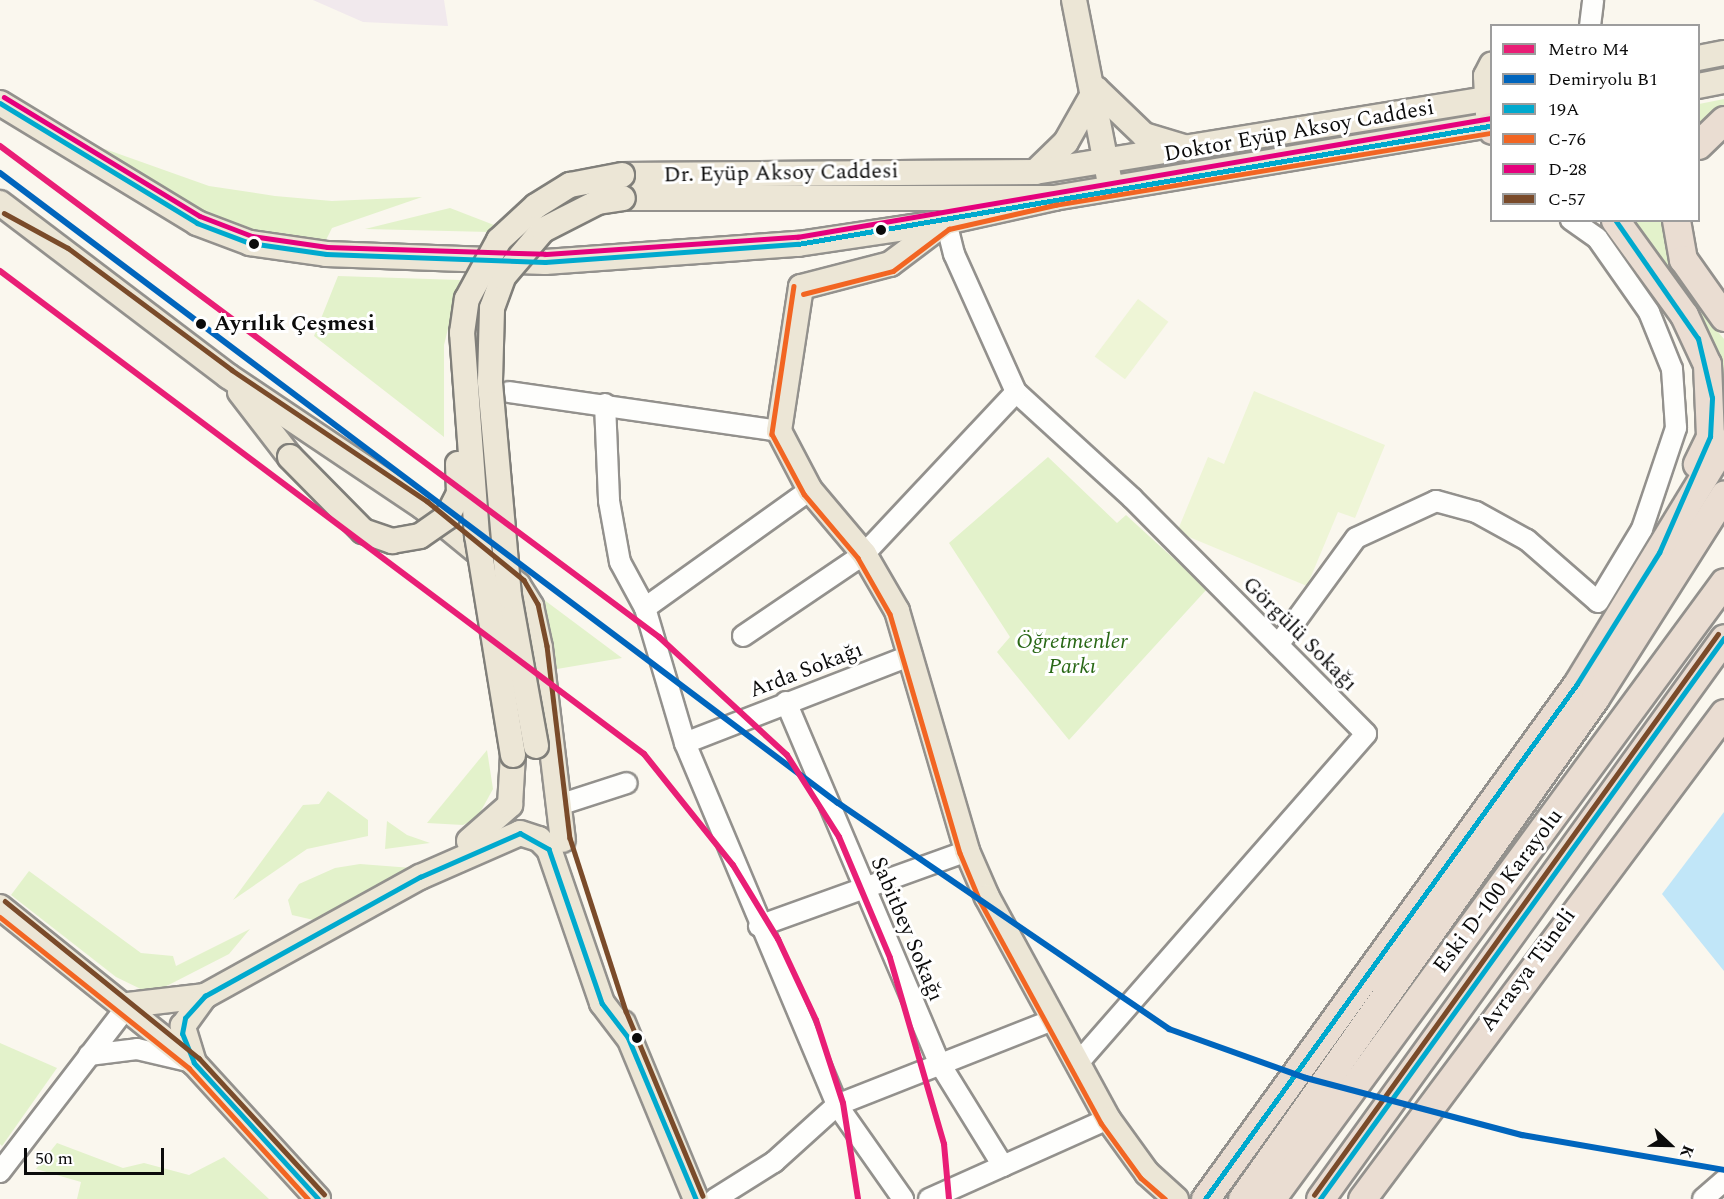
<!DOCTYPE html>
<meta charset="utf-8">
<style>
body{margin:0}
#map{position:relative;width:1724px;height:1199px;overflow:hidden;background:#faf7ee;font-family:Spectral,serif}
div>[style]{position:absolute}
[style*='--x']{left:calc(var(--x)*1px);top:calc(var(--y)*1px);width:calc(var(--w)*1px);rotate:calc(var(--a)*1deg)}
.industrial>*{inset:0;background:#f1e9ed}
.green>*{inset:0;background:#e3f2cb}
.pitch>*{inset:0;background:#eef5d6;transform-origin:0 0}
.water>*{inset:0;background:#c1e6f8}
.roads{filter:drop-shadow(2px 0 #93918d) drop-shadow(-2px 0 #93918d) drop-shadow(0 2px #93918d) drop-shadow(0 -2px #93918d)}
.minor>*{height:20px;margin:-10px;padding:0 10px;transform-origin:10px;border-radius:10px;background:#fefefc}
.major>*{height:24px;margin:-12px;padding:0 12px;transform-origin:12px;border-radius:12px;background:#ece6d6}
.highway>*{height:27px;margin:-13.5px;padding:0 13.5px;transform-origin:13.5px;border-radius:13.5px;background:#eaddd2}
.bridges{filter:drop-shadow(2px 0 #807f7a) drop-shadow(-2px 0 #807f7a) drop-shadow(0 2px #807f7a) drop-shadow(0 -2px #807f7a)}
.major-bridge>*{height:24px;margin:-12px;padding:0 12px;transform-origin:12px;border-radius:12px;background:#ece6d6}
.bus-1>*{height:4.5px;margin:-2.25px;padding:0 2.25px;transform-origin:2.25px;border-radius:2.25px;background:#00a9ce}
.bus-2>*{height:4.5px;margin:-2.25px;padding:0 2.25px;transform-origin:2.25px;border-radius:2.25px;background:#f26522}
.bus-3>*{height:4.5px;margin:-2.25px;padding:0 2.25px;transform-origin:2.25px;border-radius:2.25px;background:#e5007d}
.bus-4>*{height:4.5px;margin:-2.25px;padding:0 2.25px;transform-origin:2.25px;border-radius:2.25px;background:#7a4b2a}
.rail-1>*{height:6px;margin:-3px;padding:0 3px;transform-origin:3px;border-radius:3px;background:#0065bd}
.metro-1>*{height:6px;margin:-3px;padding:0 3px;transform-origin:3px;border-radius:3px;background:#e91e76}
.dots>*{width:16px;height:16px;translate:-50% -50%;box-sizing:border-box;border:3px solid #fff;border-radius:50%}
span{translate:-50% -50%;white-space:nowrap;text-align:center;line-height:1.15;-webkit-text-stroke:6px #fff;paint-order:stroke}
.street-label{font-size:22px;color:#0b0b0b}
.stop-label{font-size:22px;color:#0b0b0b;font-weight:700}
.left{translate:0 -50%;text-align:left}
.park-label{font-size:22px;color:#296816;font-style:italic}
.legend{position:absolute;left:1490px;top:24px;width:210px;height:198px;box-sizing:border-box;background:#fff;border:2px solid #9d9d9d;margin:0;padding:8px 10px;list-style:none;font-size:18px;color:#0b0b0b}
.legend li{display:flex;align-items:center;gap:12px;height:30px}
.legend b{width:30px;border:2px solid #9d9d9d}
.north{position:absolute;left:1640px;top:1115px;width:60px;height:60px;-webkit-text-stroke:4px #fff;paint-order:stroke;rotate:112deg;font-size:16px;font-weight:700;line-height:24px;text-align:center;color:#0b0b0b}
.north::after{content:'';display:block;margin:auto;width:21px;height:27px;background:#0b0b0b;clip-path:polygon(50% 0,100% 100%,50% 72%,0 100%)}
.scale{position:absolute;left:24px;top:1148px;width:140px;height:27px;box-sizing:border-box;border:3px solid #0b0b0b;border-top:0;padding-left:8px;font-size:18px;line-height:21px;white-space:nowrap;color:#0b0b0b;-webkit-text-stroke:4px #fff;paint-order:stroke}
</style>
<div id="map">
<div class="industrial">
<i style="clip-path:polygon(313px 0,444px 0,448px 26px,363px 22px)"></i>
</div>
<div class="green">
<i style="clip-path:polygon(1724px 99px,1724px 115px,1699px 137px,1699px 104px)"></i>
<i style="clip-path:polygon(105px 149px,209px 186px,275px 196px,332px 201px,422px 197px,332px 228px,324px 244px,262px 234px,217px 217px,172px 196px,103px 154px)"></i>
<i style="clip-path:polygon(450px 208px,494px 225px,490px 232px,365px 229px)"></i>
<i style="clip-path:polygon(1633px 221px,1667px 221px,1679px 286px,1724px 339px,1724px 420px,1713px 340px)"></i>
<i style="clip-path:polygon(338px 276px,460px 280px,444px 345px,444px 437px,314px 336px)"></i>
<i style="clip-path:polygon(1048px 457px,1117px 523px,1126px 515px,1207px 589px,1069px 740px,997px 652px,1010px 637px,949px 543px)"></i>
<i style="clip-path:polygon(543px 599px,622px 658px,557px 669px)"></i>
<i style="clip-path:polygon(487px 750px,493px 789px,477px 818px,463px 825px,427px 823px)"></i>
<i style="clip-path:polygon(328px 791px,368px 820px,368px 836px,307px 849px,233px 900px,303px 805px,319px 804px)"></i>
<i style="clip-path:polygon(387px 821px,407px 835px,430px 843px,385px 849px)"></i>
<i style="clip-path:polygon(360px 864px,412px 868px,318px 921px,292px 915px,288px 900px,299px 884px,335px 868px)"></i>
<i style="clip-path:polygon(29px 871px,141px 953px,173px 956px,176px 966px,250px 929px,229px 954px,151px 994px,116px 977px,11px 895px)"></i>
<i style="clip-path:polygon(0 1043px,57px 1068px,2px 1146px,0 1144px)"></i>
<i style="clip-path:polygon(57px 1143px,123px 1168px,144px 1163px,189px 1175px,224px 1157px,269px 1199px,77px 1199px,81px 1182px,36px 1169px)"></i>
</div>
<div class="pitch">
<i style="left:1138px;top:299px;width:38px;height:72px;rotate:37deg"></i>
<i style="clip-path:polygon(1254px 391px,1385px 445px,1355px 518px,1338px 512px,1307px 586px,1177px 532px,1208px 457px,1224px 464px)"></i>
</div>
<div class="water">
<i style="clip-path:polygon(1724px 812px,1724px 971px,1662px 894px)"></i>
</div>
<div class="roads">
<div class="minor">
<i style="--x:1590;--y:26;--w:26;--a:-83"></i>
<i style="--x:946;--y:222;--w:33;--a:76"></i>
<i style="--x:954;--y:254;--w:151;--a:65.8"></i>
<i style="--x:1016;--y:392;--w:157;--a:42.4"></i>
<i style="--x:1132;--y:498;--w:332;--a:45.2"></i>
<i style="--x:1366;--y:734;--w:439;--a:131.2"></i>
<i style="--x:509;--y:392;--w:273;--a:8.2"></i>
<i style="--x:605;--y:404;--w:97;--a:87.6"></i>
<i style="--x:609;--y:501;--w:62;--a:79.8"></i>
<i style="--x:620;--y:562;--w:52;--a:61.5"></i>
<i style="--x:645;--y:608;--w:141;--a:73.5"></i>
<i style="--x:685;--y:743;--w:393;--a:67.2"></i>
<i style="--x:837;--y:1105;--w:115;--a:54.9"></i>
<i style="--x:645;--y:608;--w:203;--a:-35.6"></i>
<i style="--x:743;--y:636;--w:146;--a:-34.1"></i>
<i style="--x:864;--y:554;--w:222;--a:-46.8"></i>
<i style="--x:1278;--y:645;--w:132;--a:-53.9"></i>
<i style="--x:1356;--y:538;--w:88;--a:-24.8"></i>
<i style="--x:1436;--y:501;--w:41;--a:15.4"></i>
<i style="--x:1476;--y:512;--w:58;--a:28.8"></i>
<i style="--x:1527;--y:540;--w:94;--a:41.1"></i>
<i style="--x:1598;--y:602;--w:85;--a:-58.9"></i>
<i style="--x:1642;--y:529;--w:107;--a:-71.4"></i>
<i style="--x:1676;--y:428;--w:59;--a:-93.9"></i>
<i style="--x:1672;--y:369;--w:61;--a:-112"></i>
<i style="--x:1649;--y:312;--w:90;--a:-125.1"></i>
<i style="--x:1597;--y:238;--w:32;--a:-145"></i>
<i style="--x:786;--y:702;--w:393;--a:67"></i>
<i style="--x:940;--y:1064;--w:120;--a:58.3"></i>
<i style="--x:685;--y:743;--w:243;--a:-21.2"></i>
<i style="--x:559;--y:805;--w:71;--a:-17.9"></i>
<i style="--x:759;--y:926;--w:221;--a:-19.8"></i>
<i style="--x:89;--y:1055;--w:48;--a:-7.1"></i>
<i style="--x:137;--y:1049;--w:57;--a:13.3"></i>
<i style="--x:0;--y:1172;--w:210;--a:-52.5"></i>
<i style="--x:715;--y:1199;--w:70;--a:-32.1"></i>
<i style="--x:774;--y:1162;--w:85;--a:-42.1"></i>
<i style="--x:837;--y:1105;--w:232;--a:-21.5"></i>
<i style="--x:929;--y:1199;--w:196;--a:-24.1"></i>
<i style="--x:1703;--y:1199;--w:28;--a:-41"></i>
</div>
<div class="major">
<i style="--x:1074;--y:0;--w:181;--a:78.9"></i>
<i style="--x:1698;--y:58;--w:26;--a:-11"></i>
<i style="--x:1698;--y:86;--w:26;--a:-11"></i>
<i style="--x:1096;--y:89;--w:66;--a:43.8"></i>
<i style="--x:1144;--y:135;--w:45;--a:16.8"></i>
<i style="--x:0;--y:103;--w:231;--a:31.3"></i>
<i style="--x:197;--y:223;--w:57;--a:20.7"></i>
<i style="--x:250;--y:243;--w:77;--a:8.2"></i>
<i style="--x:326;--y:254;--w:219;--a:2.1"></i>
<i style="--x:545;--y:262;--w:254;--a:-4.1"></i>
<i style="--x:798;--y:244;--w:150;--a:-8.5"></i>
<i style="--x:946;--y:222;--w:111;--a:-12.5"></i>
<i style="--x:1488;--y:114;--w:38;--a:-93"></i>
<i style="--x:1486;--y:76;--w:13;--a:-63"></i>
<i style="--x:1035;--y:172;--w:43;--a:-44.1"></i>
<i style="--x:1066;--y:142;--w:61;--a:-60.5"></i>
<i style="--x:622;--y:175;--w:413;--a:-0.4"></i>
<i style="--x:1035;--y:172;--w:463;--a:-9.2"></i>
<i style="--x:623;--y:198;--w:431;--a:0"></i>
<i style="--x:1054;--y:198;--w:444;--a:-9.5"></i>
<i style="--x:0;--y:203;--w:286;--a:37.2"></i>
<i style="--x:228;--y:376;--w:235;--a:33.9"></i>
<i style="--x:423;--y:507;--w:123;--a:39.4"></i>
<i style="--x:518;--y:585;--w:25;--a:58"></i>
<i style="--x:531;--y:606;--w:43;--a:77.9"></i>
<i style="--x:540;--y:648;--w:193;--a:83.2"></i>
<i style="--x:946;--y:222;--w:70;--a:143.1"></i>
<i style="--x:890;--y:264;--w:92;--a:165.5"></i>
<i style="--x:801;--y:287;--w:146;--a:98.7"></i>
<i style="--x:779;--y:431;--w:67;--a:62.3"></i>
<i style="--x:810;--y:490;--w:84;--a:49.8"></i>
<i style="--x:864;--y:554;--w:66;--a:59.9"></i>
<i style="--x:897;--y:611;--w:250;--a:73.7"></i>
<i style="--x:967;--y:851;--w:50;--a:66.5"></i>
<i style="--x:987;--y:897;--w:253;--a:61.4"></i>
<i style="--x:1108;--y:1119;--w:67;--a:54.2"></i>
<i style="--x:1147;--y:1173;--w:39;--a:42"></i>
<i style="--x:240;--y:392;--w:82;--a:52.4"></i>
<i style="--x:469;--y:841;--w:55;--a:-41.3"></i>
<i style="--x:510;--y:805;--w:50;--a:-86.6"></i>
<i style="--x:0;--y:907;--w:249;--a:38.8"></i>
<i style="--x:194;--y:1063;--w:184;--a:47.6"></i>
<i style="--x:128;--y:1005;--w:78;--a:-6.7"></i>
<i style="--x:623;--y:1023;--w:191;--a:67.5"></i>
<i style="--x:194;--y:1063;--w:39;--a:-107"></i>
<i style="--x:183;--y:1026;--w:37;--a:-54"></i>
<i style="--x:205;--y:996;--w:246;--a:-29"></i>
<i style="--x:420;--y:877;--w:109;--a:-23.7"></i>
<i style="--x:520;--y:833;--w:20;--a:18"></i>
<i style="--x:539;--y:839;--w:14;--a:45"></i>
<i style="--x:549;--y:849;--w:163;--a:71"></i>
<i style="--x:602;--y:1003;--w:43;--a:52.6"></i>
</div>
<div class="highway">
<i style="--x:1489;--y:126;--w:5;--a:53"></i>
<i style="--x:1698;--y:145;--w:36;--a:-44"></i>
<i style="--x:1615;--y:220;--w:117;--a:54"></i>
<i style="--x:1684;--y:315;--w:54;--a:64.9"></i>
<i style="--x:1707;--y:364;--w:73;--a:87.6"></i>
<i style="--x:1710;--y:437;--w:30;--a:116"></i>
<i style="--x:1676;--y:220;--w:40;--a:80"></i>
<i style="--x:1683;--y:259;--w:71;--a:54.7"></i>
<i style="--x:1205;--y:1199;--w:635;--a:-54.16"></i>
<i style="--x:1577;--y:684;--w:282;--a:-58.6"></i>
<i style="--x:1242;--y:1199;--w:613;--a:-54.83"></i>
<i style="--x:1595;--y:698;--w:241;--a:-57.6"></i>
<i style="--x:1271;--y:1199;--w:765;--a:-53.71"></i>
<i style="--x:1320;--y:1199;--w:691;--a:-54.24"></i>
<i style="--x:1362;--y:1199;--w:606;--a:-53.32"></i>
</div>
</div>
<div class="bridges">
<div class="major-bridge">
<i style="--x:290;--y:457;--w:104;--a:45.4"></i>
<i style="--x:363;--y:531;--w:31;--a:19"></i>
<i style="--x:392;--y:541;--w:28;--a:-10"></i>
<i style="--x:420;--y:536;--w:33;--a:-35"></i>
<i style="--x:447;--y:517;--w:27;--a:-63"></i>
<i style="--x:459;--y:493;--w:29;--a:-92"></i>
<i style="--x:536;--y:746;--w:152;--a:-100.2"></i>
<i style="--x:509;--y:596;--w:216;--a:-95.1"></i>
<i style="--x:490;--y:381;--w:73;--a:-88.4"></i>
<i style="--x:492;--y:308;--w:33;--a:-70"></i>
<i style="--x:503;--y:277;--w:62;--a:-49.6"></i>
<i style="--x:543;--y:230;--w:62;--a:-27"></i>
<i style="--x:598;--y:202;--w:25;--a:-9"></i>
<i style="--x:513;--y:755;--w:222;--a:-99.3"></i>
<i style="--x:477;--y:536;--w:204;--a:-94.2"></i>
<i style="--x:462;--y:333;--w:34;--a:-82"></i>
<i style="--x:467;--y:299;--w:67;--a:-61.5"></i>
<i style="--x:499;--y:240;--w:50;--a:-42.6"></i>
<i style="--x:536;--y:206;--w:40;--a:-32"></i>
<i style="--x:570;--y:185;--w:53;--a:-10.9"></i>
</div>
</div>
<div class="bus-1">
<i style="--x:0;--y:103;--w:231;--a:31.3"></i>
<i style="--x:197;--y:223;--w:57;--a:20.7"></i>
<i style="--x:250;--y:243;--w:77;--a:8.2"></i>
<i style="--x:326;--y:254;--w:219;--a:2.1"></i>
<i style="--x:545;--y:262;--w:254;--a:-4.1"></i>
<i style="--x:798;--y:244;--w:701;--a:-9.69"></i>
<i style="--x:318;--y:1199;--w:184;--a:-132.4"></i>
<i style="--x:194;--y:1063;--w:31;--a:-112"></i>
<i style="--x:182;--y:1034;--w:16;--a:-79"></i>
<i style="--x:185;--y:1018;--w:30;--a:-48"></i>
<i style="--x:205;--y:996;--w:246;--a:-29"></i>
<i style="--x:420;--y:877;--w:109;--a:-23.7"></i>
<i style="--x:520;--y:833;--w:33;--a:29"></i>
<i style="--x:549;--y:849;--w:163;--a:71"></i>
<i style="--x:602;--y:1003;--w:43;--a:52.6"></i>
<i style="--x:628;--y:1037;--w:176;--a:67.2"></i>
<i style="--x:1205;--y:1199;--w:635;--a:-54.16"></i>
<i style="--x:1577;--y:684;--w:155;--a:-58"></i>
<i style="--x:1659;--y:553;--w:127;--a:-66.3"></i>
<i style="--x:1710;--y:437;--w:39;--a:-87"></i>
<i style="--x:1712;--y:398;--w:61;--a:-103.3"></i>
<i style="--x:1698;--y:339;--w:145;--a:-124.9"></i>
<i style="--x:1320;--y:1199;--w:691;--a:-54.24"></i>
</div>
<div class="bus-2">
<i style="--x:794;--y:286;--w:150;--a:98.5"></i>
<i style="--x:772;--y:434;--w:68;--a:61.9"></i>
<i style="--x:804;--y:494;--w:84;--a:49.8"></i>
<i style="--x:858;--y:558;--w:64;--a:60.3"></i>
<i style="--x:890;--y:614;--w:249;--a:73.7"></i>
<i style="--x:960;--y:853;--w:52;--a:67.4"></i>
<i style="--x:980;--y:901;--w:253;--a:61.4"></i>
<i style="--x:1101;--y:1123;--w:68;--a:54"></i>
<i style="--x:1141;--y:1178;--w:32;--a:41"></i>
<i style="--x:803;--y:294;--w:93;--a:-14.3"></i>
<i style="--x:893;--y:271;--w:70;--a:-36.9"></i>
<i style="--x:949;--y:229;--w:109;--a:-12.8"></i>
<i style="--x:1055;--y:205;--w:443;--a:-9.4"></i>
<i style="--x:0;--y:917;--w:242;--a:38.6"></i>
<i style="--x:189;--y:1068;--w:177;--a:47.7"></i>
</div>
<div class="bus-3">
<i style="--x:4;--y:97;--w:229;--a:31.3"></i>
<i style="--x:200;--y:216;--w:56;--a:21"></i>
<i style="--x:252;--y:236;--w:76;--a:8.3"></i>
<i style="--x:327;--y:247;--w:218;--a:1.8"></i>
<i style="--x:545;--y:254;--w:253;--a:-3.9"></i>
<i style="--x:797;--y:237;--w:704;--a:-9.73"></i>
</div>
<div class="bus-4">
<i style="--x:4;--y:213;--w:73;--a:28.7"></i>
<i style="--x:68;--y:248;--w:204;--a:36.6"></i>
<i style="--x:232;--y:370;--w:235;--a:33.9"></i>
<i style="--x:427;--y:501;--w:125;--a:39.2"></i>
<i style="--x:524;--y:580;--w:28;--a:60"></i>
<i style="--x:538;--y:604;--w:43;--a:77.9"></i>
<i style="--x:547;--y:646;--w:193;--a:83.2"></i>
<i style="--x:570;--y:838;--w:182;--a:72.1"></i>
<i style="--x:626;--y:1011;--w:200;--a:67.4"></i>
<i style="--x:5;--y:901;--w:250;--a:39"></i>
<i style="--x:199;--y:1058;--w:185;--a:47.4"></i>
<i style="--x:1314;--y:1195;--w:691;--a:-54.24"></i>
</div>
<div class="rail-1">
<i style="--x:0;--y:173;--w:1048;--a:36.94"></i>
<i style="--x:838;--y:803;--w:401;--a:34.3"></i>
<i style="--x:1169;--y:1029;--w:145;--a:19.7"></i>
<i style="--x:1306;--y:1078;--w:223;--a:14.8"></i>
<i style="--x:1522;--y:1135;--w:205;--a:9.8"></i>
</div>
<div class="metro-1">
<i style="--x:0;--y:146;--w:822;--a:36.69"></i>
<i style="--x:659;--y:637;--w:174;--a:42.7"></i>
<i style="--x:787;--y:755;--w:97;--a:57.6"></i>
<i style="--x:839;--y:837;--w:131;--a:67.1"></i>
<i style="--x:890;--y:958;--w:194;--a:73.8"></i>
<i style="--x:944;--y:1144;--w:55;--a:84.8"></i>
<i style="--x:0;--y:271;--w:805;--a:36.87"></i>
<i style="--x:644;--y:754;--w:142;--a:51.3"></i>
<i style="--x:733;--y:865;--w:87;--a:58.7"></i>
<i style="--x:778;--y:939;--w:89;--a:64.9"></i>
<i style="--x:816;--y:1020;--w:87;--a:72"></i>
<i style="--x:843;--y:1103;--w:97;--a:81.1"></i>
</div>
<div class="dots">
<i style="left:881px;top:230px;background:#0b0b0b"></i>
<i style="left:254px;top:244px;background:#0b0b0b"></i>
<i style="left:201px;top:324px;background:#0b0b0b"></i>
<i style="left:637px;top:1038px;background:#0b0b0b"></i>
</div>
<div class="street-label">
<span style="left:1299px;top:131px;rotate:-10deg">Doktor Eyüp Aksoy Caddesi</span>
<span style="left:781px;top:173px;rotate:-1deg">Dr. Eyüp Aksoy Caddesi</span>
<span style="left:1300px;top:634px;rotate:45deg">Görgülü Sokağı</span>
<span style="left:806px;top:670px;rotate:-21deg">Arda Sokağı</span>
<span style="left:1498px;top:891px;rotate:-53deg">Eski D-100 Karayolu</span>
<span style="left:907px;top:929px;rotate:67deg">Sabitbey Sokağı</span>
<span style="left:1528px;top:970px;rotate:-54deg">Avrasya Tüneli</span>
</div>
<div class="stop-label">
<span class="left" style="left:214px;top:324px">Ayrılık Çeşmesi</span>
</div>
<div class="park-label">
<span style="left:1072px;top:654px">Öğretmenler<br>Parkı</span>
</div>
<ul class="legend">
<li><b style="height:8px;background:#e91e76"></b>Metro M4</li>
<li><b style="height:8px;background:#0065bd"></b>Demiryolu B1</li>
<li><b style="height:8px;background:#00a9ce"></b>19A</li>
<li><b style="height:8px;background:#f26522"></b>C-76</li>
<li><b style="height:8px;background:#e5007d"></b>D-28</li>
<li><b style="height:8px;background:#7a4b2a"></b>C-57</li>
</ul>
<div class="north">K</div>
<div class="scale">50 m</div>
</div>
